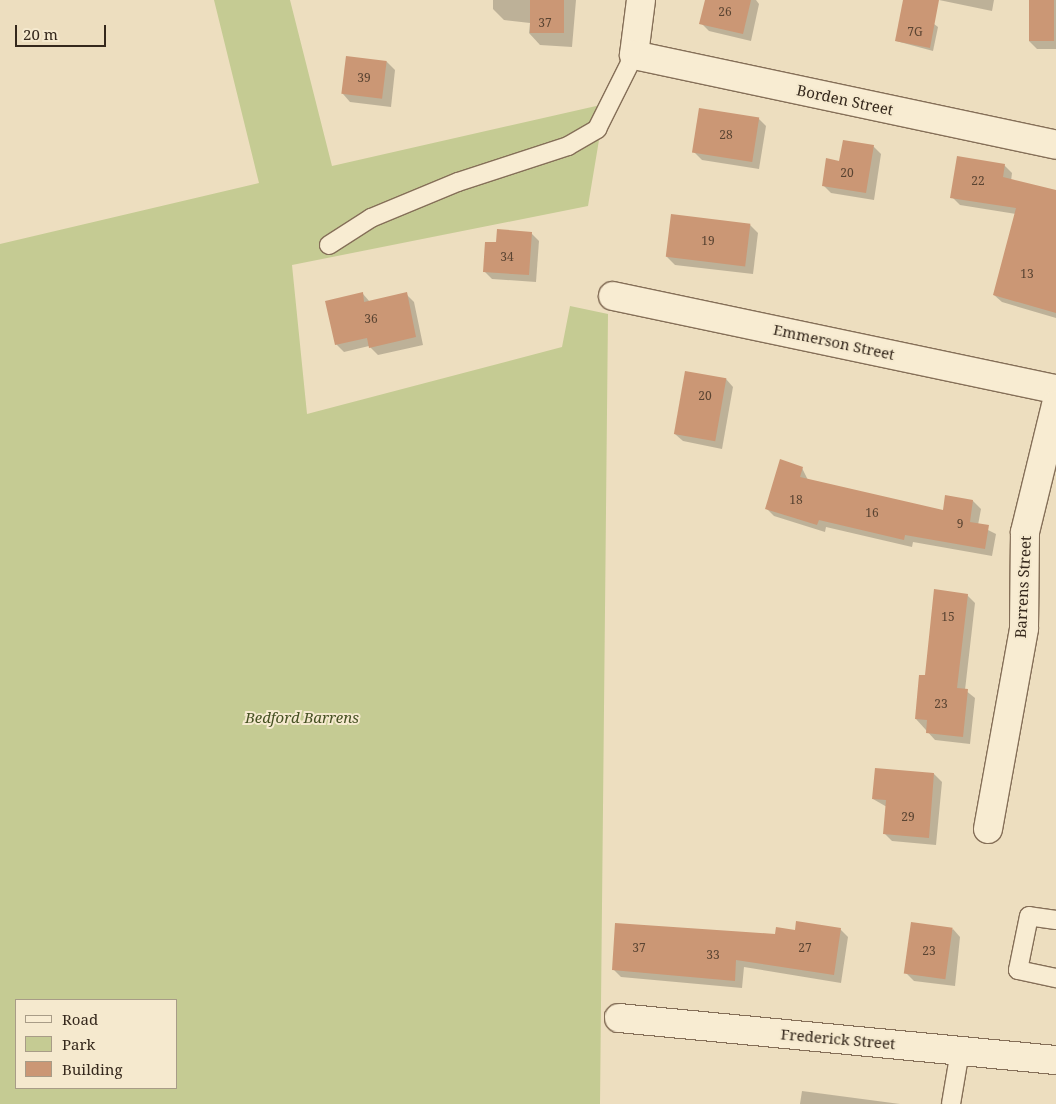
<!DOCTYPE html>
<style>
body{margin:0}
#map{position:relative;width:1056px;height:1104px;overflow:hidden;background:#eddebf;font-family:"Noto Serif",serif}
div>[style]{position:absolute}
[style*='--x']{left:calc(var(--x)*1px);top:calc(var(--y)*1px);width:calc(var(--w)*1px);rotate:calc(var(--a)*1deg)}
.green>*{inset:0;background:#c5cb93}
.shadow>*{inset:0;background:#0003}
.building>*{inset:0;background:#cb9775;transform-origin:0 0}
.roads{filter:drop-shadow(1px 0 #856f58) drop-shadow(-1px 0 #856f58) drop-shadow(0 1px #856f58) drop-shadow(0 -1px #856f58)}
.lane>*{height:18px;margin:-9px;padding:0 9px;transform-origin:9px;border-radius:9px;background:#f8ecd2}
.street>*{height:28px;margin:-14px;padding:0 14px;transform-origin:14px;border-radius:14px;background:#f8ecd2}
span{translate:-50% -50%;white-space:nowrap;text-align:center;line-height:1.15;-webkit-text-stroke:4px #f5e9ce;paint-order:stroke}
.number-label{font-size:12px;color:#5a4432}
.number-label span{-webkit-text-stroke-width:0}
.street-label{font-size:15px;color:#35281c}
.park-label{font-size:15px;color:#465123;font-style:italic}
.legend{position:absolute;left:15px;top:999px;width:162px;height:90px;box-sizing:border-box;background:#f5e9ce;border:1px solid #a89c87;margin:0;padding:6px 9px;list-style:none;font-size:15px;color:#35281c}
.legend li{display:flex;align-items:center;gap:10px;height:25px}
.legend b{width:25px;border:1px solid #a89c87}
.scale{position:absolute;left:15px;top:25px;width:91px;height:22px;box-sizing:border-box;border:2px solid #35281c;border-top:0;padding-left:6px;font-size:15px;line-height:18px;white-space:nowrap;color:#35281c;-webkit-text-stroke:4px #f5e9ce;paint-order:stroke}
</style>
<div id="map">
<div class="green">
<i style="clip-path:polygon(evenodd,214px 0,290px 0,332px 166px,605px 104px,588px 206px,292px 265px,307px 414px,562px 347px,570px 306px,608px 314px,600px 1104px,0 1104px,0 244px,259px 183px,214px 0,16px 1000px,176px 1000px,176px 1088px,16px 1088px,16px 1000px)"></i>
</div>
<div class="shadow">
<i style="clip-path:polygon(493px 0,576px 0,572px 47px,540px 45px,529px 33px,530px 23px,504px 20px,493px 9px)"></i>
<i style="clip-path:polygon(706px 0,756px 0,759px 4px,751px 41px,709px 31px,701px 23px)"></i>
<i style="clip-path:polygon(939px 0,994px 0,992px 11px)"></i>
<i style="clip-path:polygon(1030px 0,1056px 0,1056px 49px,1037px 49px,1029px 41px)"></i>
<i style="clip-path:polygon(934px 24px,938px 27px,933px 51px,896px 41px)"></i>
<i style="clip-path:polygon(347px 57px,387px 62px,395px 70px,391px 107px,350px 102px,343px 94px)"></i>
<i style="clip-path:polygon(758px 118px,766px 126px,759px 169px,702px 160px,694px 152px)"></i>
<i style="clip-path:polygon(873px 146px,881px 154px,874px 200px,831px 193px,823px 185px,841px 162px)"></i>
<i style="clip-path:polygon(1004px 165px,1012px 173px,1011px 181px,1056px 191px,1056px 318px,1002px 302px,994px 295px,1016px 214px,960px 205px,952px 197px)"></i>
<i style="clip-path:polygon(750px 225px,758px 233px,753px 274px,675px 265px,667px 257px)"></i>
<i style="clip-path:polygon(531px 233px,539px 241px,536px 282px,492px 279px,484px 271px,497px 244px)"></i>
<i style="clip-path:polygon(363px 294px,370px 302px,406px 294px,414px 302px,423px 345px,378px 355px,369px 346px,344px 352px,336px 344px)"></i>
<i style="clip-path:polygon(726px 379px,733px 387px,722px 449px,683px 441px,675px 434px)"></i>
<i style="clip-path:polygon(802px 468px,808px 480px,944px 511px,946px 496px,973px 501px,981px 509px,978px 525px,996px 534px,992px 556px,913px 542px,912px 547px,826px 527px,825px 532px,774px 516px,766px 508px)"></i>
<i style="clip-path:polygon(967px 595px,975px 603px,965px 690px,975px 698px,970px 744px,935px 740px,916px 719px)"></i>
<i style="clip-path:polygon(876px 769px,934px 774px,942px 782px,936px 845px,892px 841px,884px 833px,887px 807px,873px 799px)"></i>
<i style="clip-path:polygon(840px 929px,848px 937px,841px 983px,744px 967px,742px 988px,621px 977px,613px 969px,796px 932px)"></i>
<i style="clip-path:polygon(953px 929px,960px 937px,955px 986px,914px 981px,906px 973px)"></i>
<i style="clip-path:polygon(802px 1091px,900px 1104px,800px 1104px)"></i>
</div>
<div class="building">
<i style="left:530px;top:0;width:34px;height:33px"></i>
<i style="clip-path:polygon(705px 0,751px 0,743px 34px,699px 24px)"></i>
<i style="clip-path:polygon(903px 0,939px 0,930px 48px,895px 41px)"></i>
<i style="left:1029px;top:0;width:25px;height:41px"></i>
<i style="left:346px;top:56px;width:41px;height:38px;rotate:7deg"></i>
<i style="left:699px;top:108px;width:61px;height:45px;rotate:9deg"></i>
<i style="clip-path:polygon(843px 140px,874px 145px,866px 193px,822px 186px,826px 158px,839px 161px)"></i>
<i style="clip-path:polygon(957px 156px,1005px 164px,1003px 177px,1056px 190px,1056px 313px,993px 295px,1016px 208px,950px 198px)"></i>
<i style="left:671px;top:214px;width:80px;height:43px;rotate:7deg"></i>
<i style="clip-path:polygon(497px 229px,532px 232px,529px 275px,483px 272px,485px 242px,496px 242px)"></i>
<i style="clip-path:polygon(363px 292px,364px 302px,407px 292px,416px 337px,369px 348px,367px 338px,335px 345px,325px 301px)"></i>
<i style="left:685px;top:371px;width:42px;height:64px;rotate:10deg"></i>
<i style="clip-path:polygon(780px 459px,803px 467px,800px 477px,943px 510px,945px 495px,973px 500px,970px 522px,989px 525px,985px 549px,905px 535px,904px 540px,819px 520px,817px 525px,765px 509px)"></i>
<i style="clip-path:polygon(934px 589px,968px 594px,957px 688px,968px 689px,963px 737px,926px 733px,927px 720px,915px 719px,919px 675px,925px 675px)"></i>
<i style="clip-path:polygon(875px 768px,934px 773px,929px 838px,883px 834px,886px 800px,872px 799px)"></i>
<i style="clip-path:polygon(796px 921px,841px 928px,834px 975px,736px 960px,735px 981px,612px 970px,615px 923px,775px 934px,776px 927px,795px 930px)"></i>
<i style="left:911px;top:922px;width:42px;height:52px;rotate:8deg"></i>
</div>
<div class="roads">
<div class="lane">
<i style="--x:329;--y:245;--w:50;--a:-32.7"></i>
<i style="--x:371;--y:218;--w:94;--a:-22.5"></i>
<i style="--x:458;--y:182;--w:116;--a:-18.1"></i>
<i style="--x:568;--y:146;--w:34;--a:-30"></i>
<i style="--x:597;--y:129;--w:83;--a:-63.4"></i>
<i style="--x:1056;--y:920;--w:27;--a:-172"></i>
<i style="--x:1029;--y:916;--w:55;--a:101.5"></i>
<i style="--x:1018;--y:970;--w:39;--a:12"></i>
<i style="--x:951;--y:1104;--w:54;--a:-80.4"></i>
</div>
<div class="street">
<i style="--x:641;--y:0;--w:55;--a:97.3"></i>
<i style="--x:634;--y:55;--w:431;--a:12"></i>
<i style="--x:613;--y:296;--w:453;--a:11.9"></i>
<i style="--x:988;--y:829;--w:204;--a:-79.8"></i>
<i style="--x:1024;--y:628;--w:96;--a:-89.4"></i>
<i style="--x:1025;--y:532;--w:131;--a:-76.3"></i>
<i style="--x:619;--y:1018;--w:439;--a:5.5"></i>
</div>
</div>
<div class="number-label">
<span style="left:725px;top:12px">26</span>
<span style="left:545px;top:23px">37</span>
<span style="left:915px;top:32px">7G</span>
<span style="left:364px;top:78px">39</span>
<span style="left:726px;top:135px">28</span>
<span style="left:847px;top:173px">20</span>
<span style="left:978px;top:181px">22</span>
<span style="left:708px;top:241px">19</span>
<span style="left:507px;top:257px">34</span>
<span style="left:1027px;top:274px">13</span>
<span style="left:371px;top:319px">36</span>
<span style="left:705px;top:396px">20</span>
<span style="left:796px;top:500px">18</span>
<span style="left:872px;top:513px">16</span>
<span style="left:960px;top:524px">9</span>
<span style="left:948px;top:617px">15</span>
<span style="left:941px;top:704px">23</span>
<span style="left:908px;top:817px">29</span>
<span style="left:639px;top:948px">37</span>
<span style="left:805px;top:948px">27</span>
<span style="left:929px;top:951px">23</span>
<span style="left:713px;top:955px">33</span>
</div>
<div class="street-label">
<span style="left:845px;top:100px;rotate:12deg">Borden Street</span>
<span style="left:834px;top:342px;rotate:12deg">Emmerson Street</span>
<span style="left:1023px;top:587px;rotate:-87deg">Barrens Street</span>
<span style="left:838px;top:1039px;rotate:5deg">Frederick Street</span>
</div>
<div class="park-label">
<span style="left:302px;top:718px">Bedford Barrens</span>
</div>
<ul class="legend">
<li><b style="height:6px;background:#f8ecd2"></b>Road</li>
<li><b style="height:14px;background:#c5cb93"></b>Park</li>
<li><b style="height:14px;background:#cb9775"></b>Building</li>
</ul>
<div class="scale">20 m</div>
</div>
